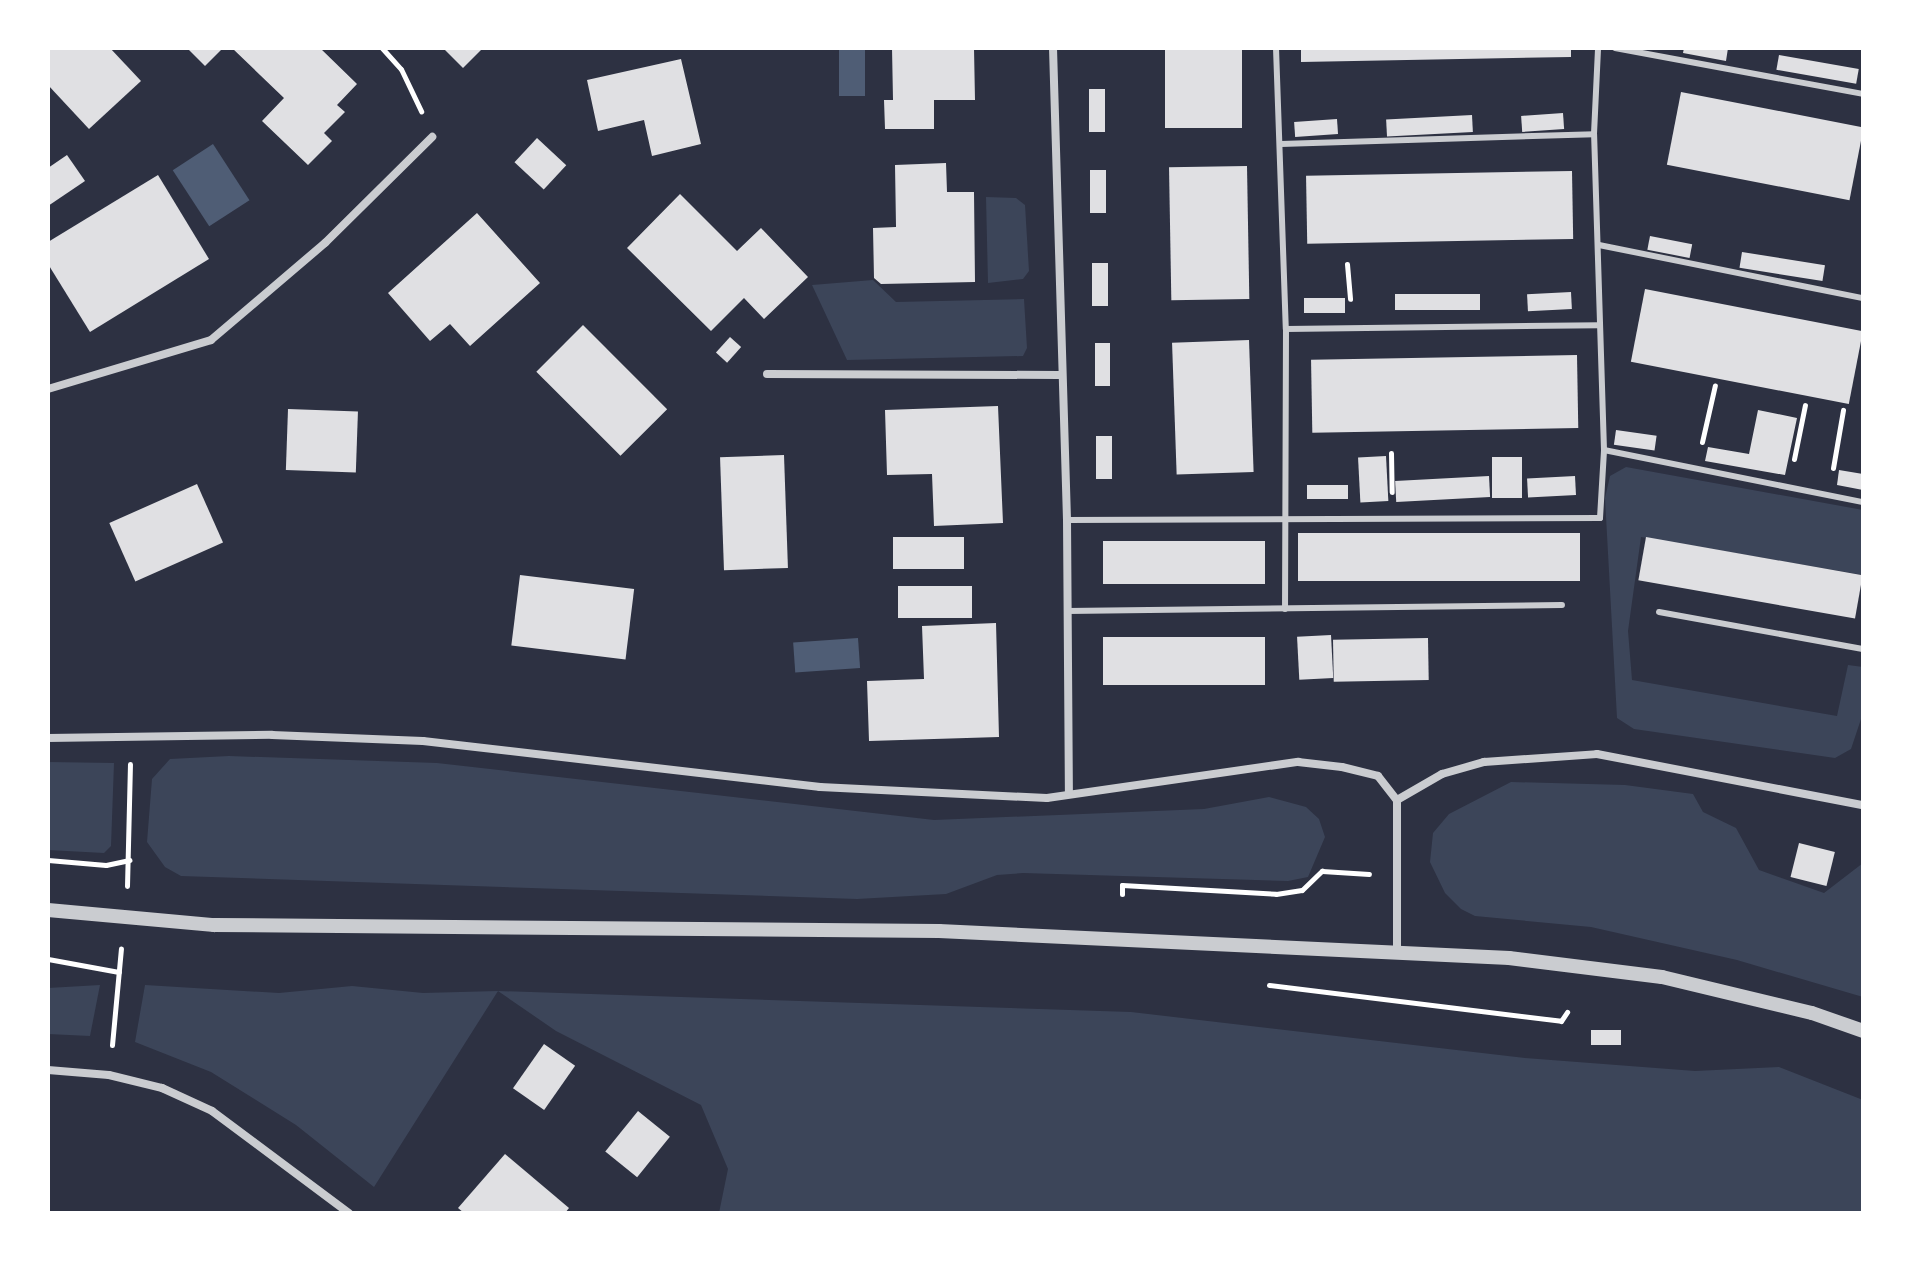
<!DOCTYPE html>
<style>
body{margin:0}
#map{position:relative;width:1911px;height:1261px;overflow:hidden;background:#2d3142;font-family:"Work Sans",sans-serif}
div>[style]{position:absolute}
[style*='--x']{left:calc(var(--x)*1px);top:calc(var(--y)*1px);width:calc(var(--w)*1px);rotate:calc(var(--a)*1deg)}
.green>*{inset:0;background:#3c4559}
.water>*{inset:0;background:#4f5d75;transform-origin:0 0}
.building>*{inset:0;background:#e0e0e3;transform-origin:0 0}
.path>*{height:5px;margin:-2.5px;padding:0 2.5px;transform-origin:2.5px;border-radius:2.5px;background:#fff}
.service>*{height:6px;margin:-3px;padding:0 3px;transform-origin:3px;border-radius:3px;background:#caccd0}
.minor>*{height:8px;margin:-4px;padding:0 4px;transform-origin:4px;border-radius:4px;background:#caccd0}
.tertiary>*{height:14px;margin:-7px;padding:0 7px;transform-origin:7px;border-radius:7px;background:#caccd0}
span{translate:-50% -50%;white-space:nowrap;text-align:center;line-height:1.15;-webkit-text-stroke:7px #fff;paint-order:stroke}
.frame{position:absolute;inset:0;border:50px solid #fff;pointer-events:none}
</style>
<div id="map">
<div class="green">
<i style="clip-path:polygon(986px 197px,1016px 198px,1025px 205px,1029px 271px,1023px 279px,988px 283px)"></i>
<i style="clip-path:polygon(873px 280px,896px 302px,1024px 299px,1027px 348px,1023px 356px,847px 360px,812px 285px)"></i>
<i style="clip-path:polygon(1626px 467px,1863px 510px,1863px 575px,1641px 537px,1628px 631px,1632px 680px,1837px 716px,1848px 665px,1863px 667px,1863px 713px,1851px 749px,1835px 758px,1634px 729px,1617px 718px,1605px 498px,1610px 476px)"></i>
<i style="clip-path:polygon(229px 756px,437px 763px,934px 820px,1204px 809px,1269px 797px,1306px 807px,1319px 819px,1325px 837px,1308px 877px,1288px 881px,1023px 873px,997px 875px,946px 894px,857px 899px,181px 876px,165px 867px,147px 842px,152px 779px,170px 759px)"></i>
<i style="clip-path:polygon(48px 762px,114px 763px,111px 846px,104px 853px,48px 850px)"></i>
<i style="clip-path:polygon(1511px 782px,1625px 785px,1693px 794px,1703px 812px,1736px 828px,1759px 870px,1824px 893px,1863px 863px,1863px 997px,1737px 960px,1591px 927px,1475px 916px,1461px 909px,1445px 893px,1430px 862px,1433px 833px,1449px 814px)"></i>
<i style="clip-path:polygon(100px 985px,90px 1036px,48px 1034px,48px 988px)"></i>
<i style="clip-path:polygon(145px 985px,279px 993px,352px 986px,423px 993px,498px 991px,1131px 1012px,1525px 1058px,1695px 1071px,1779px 1067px,1863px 1100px,1863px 1213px,719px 1213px,728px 1169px,701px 1105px,556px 1031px,498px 991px,374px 1187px,296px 1125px,211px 1072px,135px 1042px)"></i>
</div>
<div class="water">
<i style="left:839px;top:48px;width:26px;height:48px"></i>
<i style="left:213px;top:144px;width:67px;height:48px;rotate:57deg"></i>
<i style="left:858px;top:638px;width:30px;height:65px;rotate:86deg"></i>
</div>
<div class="building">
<i style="clip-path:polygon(48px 48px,110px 48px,141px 81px,89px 129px,48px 85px)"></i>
<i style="clip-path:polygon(187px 48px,223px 48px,205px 66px)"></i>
<i style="clip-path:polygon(232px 48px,320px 48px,357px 84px,337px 105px,345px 112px,324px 133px,332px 141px,308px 165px,262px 121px,284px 98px)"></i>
<i style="clip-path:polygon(443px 48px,483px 48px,463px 68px)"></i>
<i style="clip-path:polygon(892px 48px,974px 48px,975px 100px,934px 100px,934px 129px,885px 129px,884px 100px,893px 100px)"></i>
<i style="left:1165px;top:48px;width:77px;height:80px"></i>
<i style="clip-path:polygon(1301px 48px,1571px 48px,1571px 57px,1301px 62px)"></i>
<i style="clip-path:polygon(1684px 48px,1728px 48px,1726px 61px,1683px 53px)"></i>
<i style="left:1779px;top:55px;width:81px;height:15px;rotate:10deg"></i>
<i style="clip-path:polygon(681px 59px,701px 144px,652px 156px,644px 120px,598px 131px,587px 80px)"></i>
<i style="left:1089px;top:89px;width:16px;height:43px"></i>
<i style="left:1681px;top:92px;width:186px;height:74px;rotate:11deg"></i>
<i style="left:1563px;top:113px;width:16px;height:42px;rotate:86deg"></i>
<i style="left:1472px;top:115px;width:17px;height:86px;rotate:87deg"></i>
<i style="left:1337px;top:119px;width:15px;height:43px;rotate:86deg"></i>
<i style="left:537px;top:138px;width:40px;height:33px;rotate:43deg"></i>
<i style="clip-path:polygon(67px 155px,85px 181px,48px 206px,48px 168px)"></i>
<i style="clip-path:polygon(946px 163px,947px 192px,974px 192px,975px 282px,881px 284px,874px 278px,873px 228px,896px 227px,895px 165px)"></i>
<i style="left:1247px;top:166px;width:133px;height:78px;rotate:89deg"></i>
<i style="left:1090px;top:170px;width:16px;height:43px"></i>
<i style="left:1572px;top:171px;width:68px;height:266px;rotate:89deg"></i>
<i style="clip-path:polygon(158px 175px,209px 259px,90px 332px,48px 264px,48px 242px)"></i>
<i style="clip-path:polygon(680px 194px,737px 251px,761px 228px,808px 277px,764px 319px,744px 298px,711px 331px,627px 248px)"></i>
<i style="clip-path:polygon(477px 213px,540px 283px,470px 346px,450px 324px,430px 341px,388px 293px)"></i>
<i style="left:1650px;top:236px;width:43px;height:14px;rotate:11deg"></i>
<i style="left:1742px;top:252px;width:84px;height:16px;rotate:9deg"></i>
<i style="left:1092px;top:263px;width:16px;height:43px"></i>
<i style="left:1645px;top:289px;width:222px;height:74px;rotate:11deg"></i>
<i style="left:1571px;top:292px;width:17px;height:44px;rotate:87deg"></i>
<i style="left:1480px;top:294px;width:16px;height:85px;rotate:90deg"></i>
<i style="left:1304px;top:298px;width:41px;height:15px"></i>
<i style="left:583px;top:325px;width:119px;height:66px;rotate:45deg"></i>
<i style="left:730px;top:337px;width:15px;height:21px;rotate:42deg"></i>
<i style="left:1249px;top:340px;width:132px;height:77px;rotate:88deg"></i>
<i style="left:1095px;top:343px;width:15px;height:43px"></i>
<i style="left:1577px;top:355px;width:73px;height:266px;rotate:89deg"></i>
<i style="clip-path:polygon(998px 406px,1003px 523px,934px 526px,932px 474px,887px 475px,885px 410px)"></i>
<i style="left:288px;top:409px;width:70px;height:61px;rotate:2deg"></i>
<i style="clip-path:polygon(1758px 410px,1797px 418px,1785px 475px,1705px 461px,1708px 447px,1749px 454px)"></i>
<i style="left:1616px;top:430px;width:41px;height:15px;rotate:8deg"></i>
<i style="left:1096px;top:436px;width:16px;height:43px"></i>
<i style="left:784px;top:455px;width:113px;height:64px;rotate:88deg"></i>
<i style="left:1386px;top:456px;width:45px;height:28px;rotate:87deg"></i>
<i style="left:1492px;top:457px;width:30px;height:41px"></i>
<i style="clip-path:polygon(1839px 470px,1863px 474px,1863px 490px,1837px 485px)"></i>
<i style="left:1489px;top:476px;width:21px;height:94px;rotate:87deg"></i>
<i style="left:1575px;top:476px;width:19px;height:48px;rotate:87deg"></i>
<i style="left:197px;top:484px;width:64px;height:96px;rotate:66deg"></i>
<i style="left:1307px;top:485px;width:41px;height:14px"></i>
<i style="left:1580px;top:533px;width:48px;height:282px;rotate:90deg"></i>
<i style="left:893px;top:537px;width:71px;height:32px"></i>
<i style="left:1646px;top:537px;width:220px;height:44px;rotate:10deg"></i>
<i style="left:1265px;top:541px;width:43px;height:162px;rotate:90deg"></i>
<i style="left:520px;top:575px;width:115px;height:71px;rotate:7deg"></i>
<i style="left:972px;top:586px;width:32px;height:74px;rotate:90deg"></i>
<i style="clip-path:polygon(996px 623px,999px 737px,869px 741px,867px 681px,924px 679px,922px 626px)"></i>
<i style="left:1331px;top:635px;width:43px;height:34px;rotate:87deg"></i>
<i style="left:1103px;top:637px;width:162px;height:48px"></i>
<i style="left:1428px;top:638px;width:42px;height:95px;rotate:89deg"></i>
<i style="left:1799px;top:843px;width:37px;height:35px;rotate:14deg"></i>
<i style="left:1591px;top:1030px;width:30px;height:15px"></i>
<i style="left:544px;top:1044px;width:38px;height:54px;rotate:35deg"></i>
<i style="left:638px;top:1111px;width:41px;height:52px;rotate:39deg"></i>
<i style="clip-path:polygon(505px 1154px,569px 1208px,565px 1213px,464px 1213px,458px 1208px)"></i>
</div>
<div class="path">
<i style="--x:382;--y:48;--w:28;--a:48"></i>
<i style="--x:401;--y:69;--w:47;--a:64.5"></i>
<i style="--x:1347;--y:264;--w:35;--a:85"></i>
<i style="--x:1702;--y:442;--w:58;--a:-77.2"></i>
<i style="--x:1391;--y:453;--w:39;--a:89"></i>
<i style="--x:1794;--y:459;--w:55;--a:-78.5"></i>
<i style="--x:1833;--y:468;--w:59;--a:-80.2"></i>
<i style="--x:48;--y:860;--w:58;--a:4.9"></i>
<i style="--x:106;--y:865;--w:24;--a:-12"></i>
<i style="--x:127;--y:886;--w:122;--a:-88.6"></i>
<i style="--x:1122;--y:894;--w:9;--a:-90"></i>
<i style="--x:1122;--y:885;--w:154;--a:3.3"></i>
<i style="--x:1276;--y:894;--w:26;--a:-9"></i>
<i style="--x:1302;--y:890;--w:28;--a:-44"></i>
<i style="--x:1322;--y:871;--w:47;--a:3.7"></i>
<i style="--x:48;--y:959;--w:72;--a:10.4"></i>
<i style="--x:1269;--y:985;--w:294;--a:7"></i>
<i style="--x:1561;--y:1021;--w:11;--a:-56"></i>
<i style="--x:112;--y:1045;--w:97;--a:-84.7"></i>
</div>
<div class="service">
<i style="--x:1276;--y:48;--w:281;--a:88"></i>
<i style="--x:1286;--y:329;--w:280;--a:90.2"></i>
<i style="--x:1615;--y:48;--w:252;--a:10.5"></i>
<i style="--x:1281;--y:144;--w:313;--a:-1.8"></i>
<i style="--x:1599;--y:245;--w:269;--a:11.4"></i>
<i style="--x:1286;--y:329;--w:313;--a:-0.7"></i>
<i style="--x:1604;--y:450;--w:264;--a:11.4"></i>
<i style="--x:1067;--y:520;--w:533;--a:-0.21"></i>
<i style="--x:1600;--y:518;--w:68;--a:-86.6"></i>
<i style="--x:1604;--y:450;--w:316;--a:-91.8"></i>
<i style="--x:1594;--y:134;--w:86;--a:-87.3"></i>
<i style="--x:1067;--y:611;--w:495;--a:-0.7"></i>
<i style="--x:1659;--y:612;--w:207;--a:10.3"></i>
</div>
<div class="minor">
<i style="--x:1053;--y:48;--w:472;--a:88.3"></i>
<i style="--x:1067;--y:520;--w:272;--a:89.6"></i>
<i style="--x:767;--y:374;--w:292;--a:0.2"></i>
<i style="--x:48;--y:389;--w:170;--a:-16.7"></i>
<i style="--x:211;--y:340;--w:150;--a:-40.4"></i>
<i style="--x:325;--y:243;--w:151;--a:-44.7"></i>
<i style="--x:48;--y:738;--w:224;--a:-0.8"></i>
<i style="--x:272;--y:735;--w:151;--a:2.3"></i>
<i style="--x:423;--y:741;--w:400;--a:6.6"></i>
<i style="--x:820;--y:787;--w:227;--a:2.8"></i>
<i style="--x:1047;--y:798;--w:254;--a:-8.2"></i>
<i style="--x:1298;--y:762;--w:44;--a:6.5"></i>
<i style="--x:1342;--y:767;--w:37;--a:14"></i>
<i style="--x:1378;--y:776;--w:31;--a:52"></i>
<i style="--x:1397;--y:800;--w:151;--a:90"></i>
<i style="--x:1397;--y:800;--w:52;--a:-30"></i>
<i style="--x:1442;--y:774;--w:44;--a:-15.9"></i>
<i style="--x:1484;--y:762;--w:113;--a:-4"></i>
<i style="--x:1597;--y:754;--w:271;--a:10.9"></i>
<i style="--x:48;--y:1070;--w:61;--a:4.7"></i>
<i style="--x:109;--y:1075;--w:55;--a:13.8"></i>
<i style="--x:162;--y:1088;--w:55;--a:24.7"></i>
<i style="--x:212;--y:1111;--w:171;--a:36.7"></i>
</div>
<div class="tertiary">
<i style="--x:48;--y:910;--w:167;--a:5.2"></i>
<i style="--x:214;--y:925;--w:725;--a:0.47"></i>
<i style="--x:939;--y:931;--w:571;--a:2.71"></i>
<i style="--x:1509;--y:958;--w:154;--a:7.1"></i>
<i style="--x:1662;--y:977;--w:154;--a:13.5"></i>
<i style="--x:1812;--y:1013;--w:54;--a:19.4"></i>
</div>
<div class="frame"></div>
</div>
